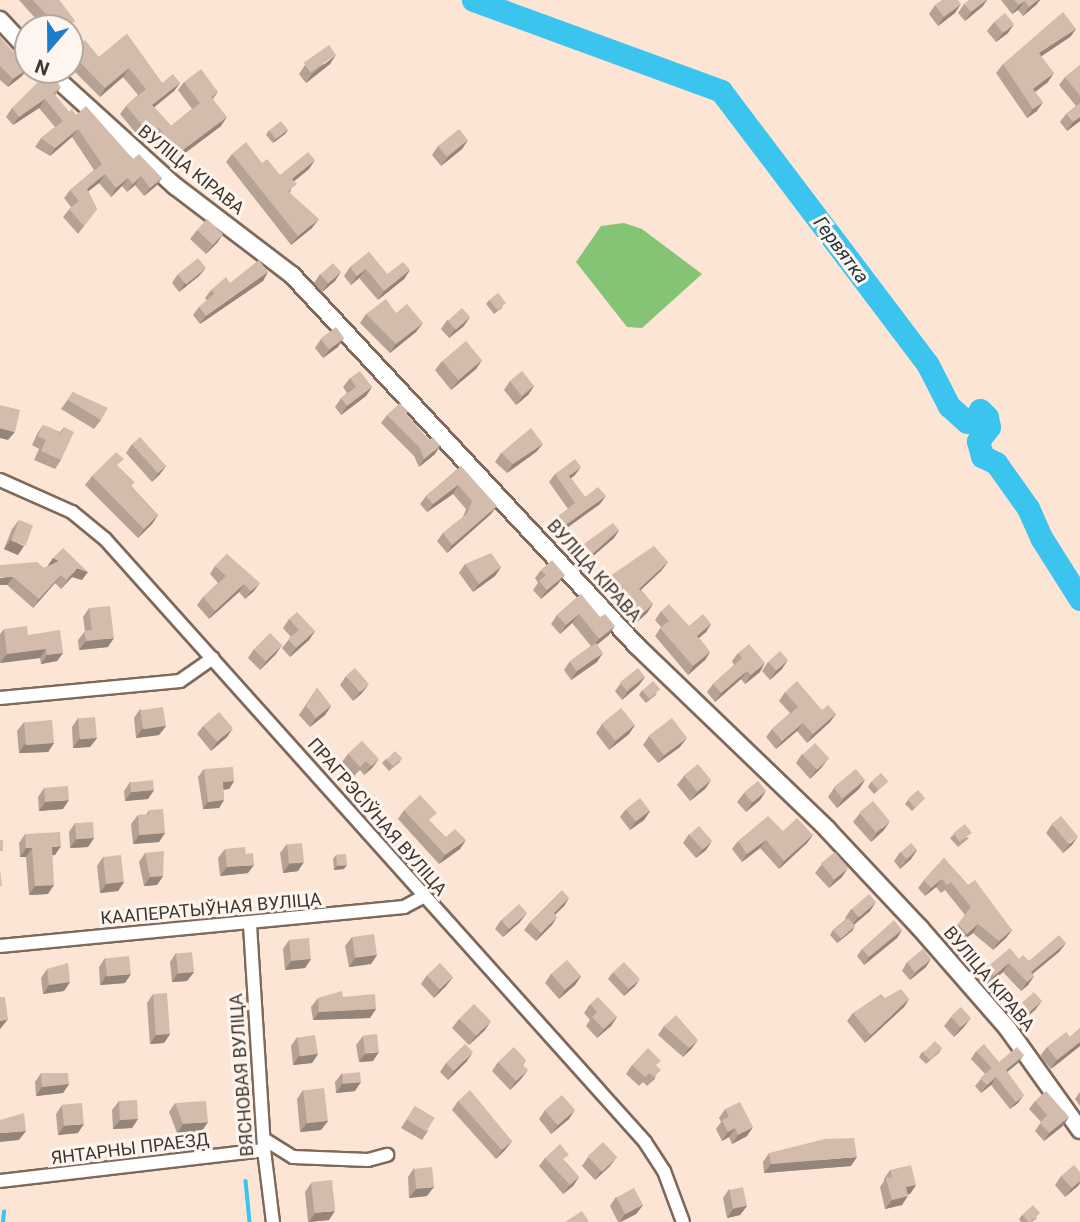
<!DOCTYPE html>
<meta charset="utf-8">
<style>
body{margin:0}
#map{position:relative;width:1080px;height:1222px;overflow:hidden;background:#fde5d5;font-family:Roboto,sans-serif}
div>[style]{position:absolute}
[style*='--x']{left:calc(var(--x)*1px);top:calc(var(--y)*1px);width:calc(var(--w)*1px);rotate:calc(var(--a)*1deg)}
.forest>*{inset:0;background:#85c474}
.stream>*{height:3.5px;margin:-1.75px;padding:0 1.75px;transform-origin:1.75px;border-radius:1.75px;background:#3ac4ee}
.river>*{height:23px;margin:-11.5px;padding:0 11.5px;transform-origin:11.5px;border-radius:11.5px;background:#3ac4ee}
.roads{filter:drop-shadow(2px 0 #7e695b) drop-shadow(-2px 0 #7e695b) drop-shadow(0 2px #7e695b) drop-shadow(0 -2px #7e695b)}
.minor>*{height:12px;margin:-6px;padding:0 6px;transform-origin:6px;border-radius:6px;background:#fff}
.tertiary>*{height:16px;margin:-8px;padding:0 8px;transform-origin:8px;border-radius:8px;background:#fff}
.wall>*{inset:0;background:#b6a295}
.shaded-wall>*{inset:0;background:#948479}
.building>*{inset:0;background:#d4bcad;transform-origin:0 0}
span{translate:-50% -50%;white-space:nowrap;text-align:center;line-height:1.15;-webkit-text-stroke:6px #fff5ef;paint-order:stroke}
.street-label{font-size:18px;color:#3f3630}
.water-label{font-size:19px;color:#223840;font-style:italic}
.north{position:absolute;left:14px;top:14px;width:70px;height:70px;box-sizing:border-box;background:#fff5ef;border:2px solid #b2a9a3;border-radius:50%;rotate:200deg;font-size:19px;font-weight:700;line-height:28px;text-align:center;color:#3f3630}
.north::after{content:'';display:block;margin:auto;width:24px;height:32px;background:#1e7dc9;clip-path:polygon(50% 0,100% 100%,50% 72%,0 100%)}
</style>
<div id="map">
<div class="forest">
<i style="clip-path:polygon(624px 223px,642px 229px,702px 274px,642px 328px,627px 327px,576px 262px,601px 226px)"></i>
</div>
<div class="stream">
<i style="--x:246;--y:1181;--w:41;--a:84.4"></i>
<i style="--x:3;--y:1222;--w:10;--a:-84"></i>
</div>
<div class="river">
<i style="--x:473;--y:0;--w:264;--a:20.1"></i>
<i style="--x:721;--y:91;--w:343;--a:52.9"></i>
<i style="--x:928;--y:365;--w:46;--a:62.9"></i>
<i style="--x:949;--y:406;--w:24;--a:42"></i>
<i style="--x:967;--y:422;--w:10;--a:-11"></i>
<i style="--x:977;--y:420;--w:10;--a:-73"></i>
<i style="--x:980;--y:410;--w:10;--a:45"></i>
<i style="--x:987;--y:417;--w:10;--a:79"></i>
<i style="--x:989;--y:427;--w:18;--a:128"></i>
<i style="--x:978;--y:441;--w:16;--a:75"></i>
<i style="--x:982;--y:456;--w:16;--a:27"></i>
<i style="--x:996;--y:463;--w:55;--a:54.6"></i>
<i style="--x:1028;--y:508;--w:34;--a:66"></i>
<i style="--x:1042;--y:539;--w:71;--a:57.7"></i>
</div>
<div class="roads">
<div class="minor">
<i style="--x:0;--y:480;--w:79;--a:24"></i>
<i style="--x:72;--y:512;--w:43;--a:39.3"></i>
<i style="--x:105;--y:539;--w:809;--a:48.15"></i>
<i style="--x:645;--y:1142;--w:35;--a:57"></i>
<i style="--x:664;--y:1171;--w:54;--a:69.6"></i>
<i style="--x:0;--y:698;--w:181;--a:-5.4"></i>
<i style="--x:180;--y:681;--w:40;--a:-34.9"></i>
<i style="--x:250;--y:925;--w:225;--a:86.4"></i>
<i style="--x:264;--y:1150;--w:73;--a:82.9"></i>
<i style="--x:0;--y:946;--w:406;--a:-5.5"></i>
<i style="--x:404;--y:907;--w:21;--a:-28"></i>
<i style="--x:264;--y:1139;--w:34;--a:32"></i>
<i style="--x:293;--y:1157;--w:75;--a:2.3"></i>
<i style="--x:368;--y:1160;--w:20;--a:-15"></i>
<i style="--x:0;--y:1181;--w:266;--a:-6.7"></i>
</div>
<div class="tertiary">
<i style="--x:0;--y:20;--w:41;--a:47"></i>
<i style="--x:47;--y:70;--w:173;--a:42.2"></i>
<i style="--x:175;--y:186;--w:147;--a:37.3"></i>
<i style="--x:292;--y:275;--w:507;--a:47.08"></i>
<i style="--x:637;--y:646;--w:264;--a:43.9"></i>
<i style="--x:827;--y:829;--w:136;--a:46.8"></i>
<i style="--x:920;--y:928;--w:134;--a:48.9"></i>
<i style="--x:1008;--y:1029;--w:124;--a:54.5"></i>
</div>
</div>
<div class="wall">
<i style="clip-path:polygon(19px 0,59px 0,75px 21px,44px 28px)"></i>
<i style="clip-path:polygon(1001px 0,1040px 0,1036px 5px,1023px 16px,1018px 10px,1012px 14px)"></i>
<i style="clip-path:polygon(964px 4px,983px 6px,965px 21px,958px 13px)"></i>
<i style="clip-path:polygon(935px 5px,955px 13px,938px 26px,929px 14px)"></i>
<i style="clip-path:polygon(994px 22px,1008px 33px,996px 42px,987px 31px)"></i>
<i style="clip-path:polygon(1076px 29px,1070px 37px,1041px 56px,1048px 82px,1035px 92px,1037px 111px,1027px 118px,996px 73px,1003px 64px)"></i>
<i style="clip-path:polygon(127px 34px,162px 83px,180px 83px,174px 91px,154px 107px,171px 126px,192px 109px,178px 90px,184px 82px,218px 92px,213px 99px,221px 126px,173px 162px,153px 137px,145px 144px,120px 114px,126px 106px,138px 95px,123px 77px,100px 97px,70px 67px,70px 52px,99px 57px)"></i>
<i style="clip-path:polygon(0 37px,22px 76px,8px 87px,0 80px)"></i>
<i style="clip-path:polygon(330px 64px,306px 83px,299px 74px,305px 65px)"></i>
<i style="clip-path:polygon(1080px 65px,1080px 121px,1067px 131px,1060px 122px,1066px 114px,1076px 106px,1059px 85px,1065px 77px)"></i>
<i style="clip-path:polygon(61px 87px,55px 95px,69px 112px,76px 115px,133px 159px,162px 178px,156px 186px,144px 196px,135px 185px,127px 192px,122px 186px,111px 197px,99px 183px,88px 191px,97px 209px,78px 234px,63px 217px,71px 207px,64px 198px,70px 190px,94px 170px,72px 137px,50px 156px,35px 147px,41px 138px,55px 127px,39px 108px,13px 125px,6px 117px,12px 108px)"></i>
<i style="clip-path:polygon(269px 130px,288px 130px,285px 134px,273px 143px,266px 135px)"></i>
<i style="clip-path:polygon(468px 140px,462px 149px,441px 166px,432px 155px,438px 146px)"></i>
<i style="clip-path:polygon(232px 154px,262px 163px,280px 175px,309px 169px,294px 181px,290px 193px,312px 228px,291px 245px,226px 162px)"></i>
<i style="clip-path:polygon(197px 230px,223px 234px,217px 243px,206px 254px,190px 239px)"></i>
<i style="clip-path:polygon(369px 252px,387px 274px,410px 270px,404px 279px,378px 300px,359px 278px,351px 285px,344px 276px,350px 267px)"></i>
<i style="clip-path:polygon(268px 272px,263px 281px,200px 324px,193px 315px,199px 307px,207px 300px,205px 298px,211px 290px,230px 283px)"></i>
<i style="clip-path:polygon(178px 274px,199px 276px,179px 292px,172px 283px)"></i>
<i style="clip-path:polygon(320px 274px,335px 281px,322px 292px,314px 283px)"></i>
<i style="clip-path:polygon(489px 300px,503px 307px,494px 314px,486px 304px)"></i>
<i style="clip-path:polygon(396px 313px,416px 332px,390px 353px,360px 323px,366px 314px)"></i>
<i style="clip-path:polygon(447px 320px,464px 326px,449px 338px,441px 329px)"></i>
<i style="clip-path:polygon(321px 339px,338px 347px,323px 358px,315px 348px)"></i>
<i style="clip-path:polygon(482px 360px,476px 369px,451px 390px,435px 370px,442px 361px)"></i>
<i style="clip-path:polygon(350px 378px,372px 387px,366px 396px,341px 415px,335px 407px,341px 398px,347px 393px,343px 387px)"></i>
<i style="clip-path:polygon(510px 381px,534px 386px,528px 395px,516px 405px,504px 390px)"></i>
<i style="clip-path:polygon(73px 392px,101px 420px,94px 429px,61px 409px)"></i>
<i style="clip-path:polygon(387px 415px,406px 415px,429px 440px,435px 454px,419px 467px,414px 456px,381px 423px)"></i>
<i style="clip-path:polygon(43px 425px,60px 432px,64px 427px,61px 460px,55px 469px,34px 460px,39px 449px,32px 445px,37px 434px)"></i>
<i style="clip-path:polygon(132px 444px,166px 466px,160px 474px,152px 482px,126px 453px)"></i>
<i style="clip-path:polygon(543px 444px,536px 452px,507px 473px,495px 462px,501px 453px)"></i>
<i style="clip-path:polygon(461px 466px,491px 514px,447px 553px,437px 541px,443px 533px,463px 517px,466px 509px,453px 494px,427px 512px,420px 504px,426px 496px)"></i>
<i style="clip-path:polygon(118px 467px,134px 482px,131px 486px,158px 515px,152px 524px,138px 538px,85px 485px,92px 476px)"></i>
<i style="clip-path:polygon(555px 474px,575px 475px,571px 478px,585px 497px,600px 504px,557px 535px,550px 526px,556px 518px,568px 509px,549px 482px)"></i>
<i style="clip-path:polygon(19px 520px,18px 555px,4px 549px,12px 529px)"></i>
<i style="clip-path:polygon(619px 530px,614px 538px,585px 563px,576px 553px,581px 546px)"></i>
<i style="clip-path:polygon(227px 554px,254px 591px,245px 599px,239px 592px,209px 619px,197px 605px,203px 597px,218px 583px,210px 574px,215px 566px)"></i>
<i style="clip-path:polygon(53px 558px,82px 580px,72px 577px,61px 589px,55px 583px,33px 608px,7px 585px,0 565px,44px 568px,48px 566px)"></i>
<i style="clip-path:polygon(668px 562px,661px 571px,641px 590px,653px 604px,647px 613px,635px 624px,604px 585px,610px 576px)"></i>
<i style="clip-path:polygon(465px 564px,501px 567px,495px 576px,473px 592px,459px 573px)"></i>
<i style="clip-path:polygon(541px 570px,558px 584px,541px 599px,533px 590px,538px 583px,535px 578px)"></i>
<i style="clip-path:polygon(581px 594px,609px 635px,597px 645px,597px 662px,571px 680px,564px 670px,570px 661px,591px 646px,572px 623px,560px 634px,551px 624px,557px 615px)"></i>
<i style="clip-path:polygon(89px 608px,108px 647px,79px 650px,78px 640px,85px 631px,83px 617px)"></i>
<i style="clip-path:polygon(661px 611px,689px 626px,711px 624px,706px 632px,699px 638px,710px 652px,705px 660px,688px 675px,655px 636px,661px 627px,655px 620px)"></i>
<i style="clip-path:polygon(289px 619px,315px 631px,309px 640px,290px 657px,282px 648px,291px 637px,283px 628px)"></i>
<i style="clip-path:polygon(4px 629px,28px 635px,63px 653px,57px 661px,41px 664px,40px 658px,0 663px,0 634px)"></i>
<i style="clip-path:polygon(254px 649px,276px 654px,260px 670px,248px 658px)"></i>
<i style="clip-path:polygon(738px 653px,760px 672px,745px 684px,741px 679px,715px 702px,707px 692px,713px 684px,734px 665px,732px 661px)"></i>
<i style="clip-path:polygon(768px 662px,782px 669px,770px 680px,762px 671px)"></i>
<i style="clip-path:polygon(346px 676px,362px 693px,353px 701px,340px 685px)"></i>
<i style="clip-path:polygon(645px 677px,639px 685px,622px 700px,615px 691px,621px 683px)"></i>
<i style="clip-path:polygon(317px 688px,331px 706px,325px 715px,310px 727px,299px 715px)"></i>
<i style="clip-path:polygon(642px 690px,657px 694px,646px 703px,639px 695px)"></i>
<i style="clip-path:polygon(785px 692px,822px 710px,836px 714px,830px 722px,807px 743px,797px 731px,776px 749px,766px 737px,772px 729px,790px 713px,779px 701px)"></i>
<i style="clip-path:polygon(140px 709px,166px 726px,159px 735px,136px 738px,134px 718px)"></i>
<i style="clip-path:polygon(78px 718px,97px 738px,90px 747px,73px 748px,72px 727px)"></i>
<i style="clip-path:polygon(24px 722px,54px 743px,48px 752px,19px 753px,17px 731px)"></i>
<i style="clip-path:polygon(602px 724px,635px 725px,629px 734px,609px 750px,596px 733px)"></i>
<i style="clip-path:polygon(203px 726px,227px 737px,211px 751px,197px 734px)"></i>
<i style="clip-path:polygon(649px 736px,680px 747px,658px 763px,643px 745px)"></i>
<i style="clip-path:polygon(362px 741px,372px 768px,364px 775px,360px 770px,354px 776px,342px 762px,348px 754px)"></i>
<i style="clip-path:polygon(802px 754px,822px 767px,810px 779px,796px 763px)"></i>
<i style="clip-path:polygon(402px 758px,399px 763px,389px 771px,382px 763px,386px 759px)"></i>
<i style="clip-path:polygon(204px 769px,234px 781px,229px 789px,223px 790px,224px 800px,219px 808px,203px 809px,198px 777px)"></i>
<i style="clip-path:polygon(684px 776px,711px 780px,705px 789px,690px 801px,677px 785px)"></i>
<i style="clip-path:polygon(865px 780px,859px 789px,837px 808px,828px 797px,834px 788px)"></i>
<i style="clip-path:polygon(888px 781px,884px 785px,874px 794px,868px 787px,871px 782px)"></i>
<i style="clip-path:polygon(130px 782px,154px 790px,148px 799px,125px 801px,124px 791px)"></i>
<i style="clip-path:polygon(44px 788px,63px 809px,39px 811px,38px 797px)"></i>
<i style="clip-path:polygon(766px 791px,760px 800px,746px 812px,737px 802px,744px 793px)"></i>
<i style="clip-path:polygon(925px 798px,912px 811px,905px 804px,908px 800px)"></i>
<i style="clip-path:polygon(626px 809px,650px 811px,644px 820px,630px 830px,620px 817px)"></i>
<i style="clip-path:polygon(149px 810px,165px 833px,159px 842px,133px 844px,131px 824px,138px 815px,146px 815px)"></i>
<i style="clip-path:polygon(404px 810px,446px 837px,460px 849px,439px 864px,398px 819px)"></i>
<i style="clip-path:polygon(860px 813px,884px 830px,871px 842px,853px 822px)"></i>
<i style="clip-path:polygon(75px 823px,94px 838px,88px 847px,70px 848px,69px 832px)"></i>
<i style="clip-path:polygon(1052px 824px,1072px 845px,1063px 853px,1046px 833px)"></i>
<i style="clip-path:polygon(783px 831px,813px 835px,807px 843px,779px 869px,760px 848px,742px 862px,732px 849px,738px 841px)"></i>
<i style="clip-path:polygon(25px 834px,55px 855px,52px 855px,48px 894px,29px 895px,26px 857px,20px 857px,19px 843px)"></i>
<i style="clip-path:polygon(689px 834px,706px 850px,696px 858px,683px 843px)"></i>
<i style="clip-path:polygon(954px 834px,969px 838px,958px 847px,950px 838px)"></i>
<i style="clip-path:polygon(287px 844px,298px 871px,283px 873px,280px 853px)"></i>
<i style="clip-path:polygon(225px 849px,248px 873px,220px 876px,218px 858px)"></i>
<i style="clip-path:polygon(917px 850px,911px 859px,900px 869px,894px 861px,900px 852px)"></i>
<i style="clip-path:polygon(145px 853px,163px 876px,157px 885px,144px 886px,139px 862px)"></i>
<i style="clip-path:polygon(336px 855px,344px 869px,334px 870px,333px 859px)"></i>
<i style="clip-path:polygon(103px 857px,124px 882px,118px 891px,100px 893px,97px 866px)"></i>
<i style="clip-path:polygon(944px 858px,968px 885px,1012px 930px,1006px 938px,993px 950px,973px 933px,961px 942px,952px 932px,965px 915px,945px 890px,941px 893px,936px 887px,925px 896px,918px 888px,924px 880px)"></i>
<i style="clip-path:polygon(822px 864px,842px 877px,829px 888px,815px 873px)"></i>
<i style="clip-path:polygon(569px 898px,564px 906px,555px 915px,552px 925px,536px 941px,524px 930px,530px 922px)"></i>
<i style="clip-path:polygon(851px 909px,870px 911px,854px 925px,855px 926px,852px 931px,837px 943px,830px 935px,833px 930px,846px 919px,845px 918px)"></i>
<i style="clip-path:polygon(501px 920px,520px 922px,503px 937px,495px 929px)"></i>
<i style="clip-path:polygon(902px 930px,897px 938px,864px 965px,857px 956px,862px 949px)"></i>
<i style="clip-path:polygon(352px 937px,377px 955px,371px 964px,349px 967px,345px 946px)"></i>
<i style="clip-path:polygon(289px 940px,311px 959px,305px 968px,285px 970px,283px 949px)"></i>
<i style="clip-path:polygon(1066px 943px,1059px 952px,1032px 974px,1034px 976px,1028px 985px,1021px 991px,1003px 972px,988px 985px,981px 976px,987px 967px,1019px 959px,1029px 961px)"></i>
<i style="clip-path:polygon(176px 953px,194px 972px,187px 981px,172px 982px,170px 962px)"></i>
<i style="clip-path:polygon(105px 958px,125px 983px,100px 985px,99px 967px)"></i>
<i style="clip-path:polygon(907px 962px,926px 967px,910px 980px,902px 971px)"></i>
<i style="clip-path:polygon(47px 969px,70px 982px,64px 991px,43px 994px,41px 978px)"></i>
<i style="clip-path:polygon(613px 972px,635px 986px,624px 996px,608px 979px)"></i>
<i style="clip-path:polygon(551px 974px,581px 976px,575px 985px,559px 999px,545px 983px)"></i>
<i style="clip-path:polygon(427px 975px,453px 977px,446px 986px,434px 998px,421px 984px)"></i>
<i style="clip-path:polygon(153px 994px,170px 1034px,164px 1043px,150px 1044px,147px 1003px)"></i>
<i style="clip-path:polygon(343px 997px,376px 1009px,370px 1018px,313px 1020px,311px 1007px,318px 998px)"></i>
<i style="clip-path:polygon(885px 998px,909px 999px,904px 1007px,865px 1043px,847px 1021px,853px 1013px)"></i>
<i style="clip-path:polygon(590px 1004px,617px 1017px,611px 1026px,597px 1038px,586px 1026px,590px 1020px,584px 1013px)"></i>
<i style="clip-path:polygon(1020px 1005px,1035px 1010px,1021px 1022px,1014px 1014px)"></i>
<i style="clip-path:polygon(951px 1017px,964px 1027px,954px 1037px,944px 1026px)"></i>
<i style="clip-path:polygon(459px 1019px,485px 1030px,469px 1045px,452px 1028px)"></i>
<i style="clip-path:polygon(664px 1026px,692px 1048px,683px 1057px,658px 1035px)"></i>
<i style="clip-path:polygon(1080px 1028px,1080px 1046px,1051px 1069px,1040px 1056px,1047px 1047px,1070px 1037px)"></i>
<i style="clip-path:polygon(363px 1036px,373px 1061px,359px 1062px,356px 1045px)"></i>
<i style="clip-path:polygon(297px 1037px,318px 1054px,312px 1063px,293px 1065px,291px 1046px)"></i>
<i style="clip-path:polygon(942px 1048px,939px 1053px,926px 1064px,919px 1057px,922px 1052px)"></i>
<i style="clip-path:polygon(976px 1051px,999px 1062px,1018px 1063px,1007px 1072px,1018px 1103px,1010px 1109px,991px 1085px,981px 1093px,975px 1086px,985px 1074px,971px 1059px)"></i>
<i style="clip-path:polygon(526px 1060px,523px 1065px,521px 1079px,510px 1090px,492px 1071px,498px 1062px)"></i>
<i style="clip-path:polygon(467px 1061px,448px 1080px,440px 1072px,446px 1063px)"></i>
<i style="clip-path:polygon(632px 1065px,657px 1066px,655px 1079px,647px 1086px,643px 1082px,639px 1086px,626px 1074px)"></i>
<i style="clip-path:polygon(41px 1073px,69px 1084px,63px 1093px,36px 1096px,35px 1082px)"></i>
<i style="clip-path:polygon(342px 1073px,355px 1091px,336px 1093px,335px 1082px)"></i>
<i style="clip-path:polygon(303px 1090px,328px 1121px,321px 1130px,300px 1132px,297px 1099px)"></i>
<i style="clip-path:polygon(1080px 1092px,1080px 1106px,1075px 1099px)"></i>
<i style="clip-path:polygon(119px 1101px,138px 1119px,132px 1128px,113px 1129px,112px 1110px)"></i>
<i style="clip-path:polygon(458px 1101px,512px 1141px,505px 1150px,496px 1159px,452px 1110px)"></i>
<i style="clip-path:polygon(1035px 1101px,1064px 1125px,1044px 1141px,1035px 1131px,1041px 1122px,1029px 1109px)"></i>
<i style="clip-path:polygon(175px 1103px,202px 1131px,177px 1133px,169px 1112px)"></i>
<i style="clip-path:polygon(62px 1105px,78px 1133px,58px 1135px,56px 1114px)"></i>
<i style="clip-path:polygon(415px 1106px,428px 1131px,422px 1140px,401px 1128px)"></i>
<i style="clip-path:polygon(725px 1109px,747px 1136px,732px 1144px,729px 1137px,722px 1141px,716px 1129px,721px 1122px,719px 1118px)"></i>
<i style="clip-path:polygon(545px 1110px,569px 1119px,551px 1134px,539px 1119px)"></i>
<i style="clip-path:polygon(769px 1153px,851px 1166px,764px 1173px,763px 1162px)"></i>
<i style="clip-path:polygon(588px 1157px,610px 1166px,595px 1180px,582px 1166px)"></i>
<i style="clip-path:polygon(545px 1158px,565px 1161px,579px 1177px,573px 1186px,563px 1194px,539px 1166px)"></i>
<i style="clip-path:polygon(414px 1168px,427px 1196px,409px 1198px,408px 1177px)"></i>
<i style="clip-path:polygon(890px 1170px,916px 1185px,910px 1194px,908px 1194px,902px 1205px,885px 1209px,880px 1187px,884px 1181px,884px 1179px)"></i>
<i style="clip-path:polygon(1080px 1172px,1080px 1184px,1065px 1197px,1055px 1185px,1061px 1176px)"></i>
<i style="clip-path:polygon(311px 1183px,329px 1220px,308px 1222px,305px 1192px)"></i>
<i style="clip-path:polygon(729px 1189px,747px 1206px,740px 1215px,727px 1218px,723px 1198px)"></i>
<i style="clip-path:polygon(616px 1197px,643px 1205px,636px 1214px,621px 1222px,618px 1222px,610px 1206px)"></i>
<i style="clip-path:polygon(1022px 1215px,1037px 1218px,1032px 1222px,1021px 1222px,1019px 1219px)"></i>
</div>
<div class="shaded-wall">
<i style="clip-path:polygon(986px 0,987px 0,983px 6px,965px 21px,971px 12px)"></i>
<i style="clip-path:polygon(1038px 0,1040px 0,1036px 5px,1023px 16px,1029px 7px)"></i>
<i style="clip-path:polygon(1025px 1px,1018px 10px,1012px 14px,1019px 5px)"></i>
<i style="clip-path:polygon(961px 4px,955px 13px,938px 26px,944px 17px)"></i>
<i style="clip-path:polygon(1014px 24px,1008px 33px,996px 42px,1003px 33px)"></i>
<i style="clip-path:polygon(1076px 29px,1070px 37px,1033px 62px,1039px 53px)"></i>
<i style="clip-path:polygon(336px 55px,330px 64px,306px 83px,312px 74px)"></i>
<i style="clip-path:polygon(28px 68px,22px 76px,8px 87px,13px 79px)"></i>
<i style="clip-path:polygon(129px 68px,123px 77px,100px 97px,105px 88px)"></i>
<i style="clip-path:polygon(1054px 73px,1048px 82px,1027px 98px,1033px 89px)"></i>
<i style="clip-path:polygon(180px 83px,174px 91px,146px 114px,152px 105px)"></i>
<i style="clip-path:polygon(45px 99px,39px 108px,13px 125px,19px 117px)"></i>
<i style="clip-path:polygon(1043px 102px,1037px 111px,1027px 118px,1033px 109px)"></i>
<i style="clip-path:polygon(227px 117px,221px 126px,173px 162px,179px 153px)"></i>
<i style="clip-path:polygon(1080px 117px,1080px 121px,1067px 131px,1073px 122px)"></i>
<i style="clip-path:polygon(159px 128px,153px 137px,145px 144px,151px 135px)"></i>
<i style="clip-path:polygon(78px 129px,72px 137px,50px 156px,55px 148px)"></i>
<i style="clip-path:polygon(288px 130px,285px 134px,273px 143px,276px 139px)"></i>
<i style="clip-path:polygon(468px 140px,462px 149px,441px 166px,447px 158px)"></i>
<i style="clip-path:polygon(315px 160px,309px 169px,286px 188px,292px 179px)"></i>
<i style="clip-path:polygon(105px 174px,99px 183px,81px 197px,87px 189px)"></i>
<i style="clip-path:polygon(141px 176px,135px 185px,127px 192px,133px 184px)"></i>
<i style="clip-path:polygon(128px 178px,122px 186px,111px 197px,116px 188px)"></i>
<i style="clip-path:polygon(162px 178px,156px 186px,144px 196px,150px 188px)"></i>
<i style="clip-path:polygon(319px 219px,312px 228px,291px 245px,298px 236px)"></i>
<i style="clip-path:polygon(223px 234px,217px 243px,206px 254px,213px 245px)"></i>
<i style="clip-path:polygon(206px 268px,199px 276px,179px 292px,185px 283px)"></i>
<i style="clip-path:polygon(366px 269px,359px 278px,351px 285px,357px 276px)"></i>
<i style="clip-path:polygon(410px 270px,404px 279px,378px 300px,384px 291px)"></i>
<i style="clip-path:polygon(268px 272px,263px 281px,200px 324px,206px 316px)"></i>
<i style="clip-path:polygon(341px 272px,335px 281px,322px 292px,328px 283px)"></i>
<i style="clip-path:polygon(470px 317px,464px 326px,449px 338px,455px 329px)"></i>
<i style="clip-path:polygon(423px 323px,416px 332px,390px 353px,396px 344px)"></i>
<i style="clip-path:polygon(344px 338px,338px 347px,323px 358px,330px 349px)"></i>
<i style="clip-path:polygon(482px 360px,476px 369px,451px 390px,458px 381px)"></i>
<i style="clip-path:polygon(534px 386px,528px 395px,516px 405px,523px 396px)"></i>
<i style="clip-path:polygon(372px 387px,366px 396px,341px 415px,347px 406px)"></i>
<i style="clip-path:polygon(0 428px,15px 432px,8px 440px,0 438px)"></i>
<i style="clip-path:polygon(543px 444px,536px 452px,507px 473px,513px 464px)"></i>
<i style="clip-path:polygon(440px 446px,435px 454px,419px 467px,424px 459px)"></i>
<i style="clip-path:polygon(166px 466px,160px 474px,152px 482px,158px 473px)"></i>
<i style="clip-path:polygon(581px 467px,575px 475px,563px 484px,569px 476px)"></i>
<i style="clip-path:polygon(458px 485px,453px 494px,427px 512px,433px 504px)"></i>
<i style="clip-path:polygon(606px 496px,600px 504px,557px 535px,563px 527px)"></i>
<i style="clip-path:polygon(497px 506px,491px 514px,447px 553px,452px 545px)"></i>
<i style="clip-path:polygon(158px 515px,152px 524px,138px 538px,144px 529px)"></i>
<i style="clip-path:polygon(619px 530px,614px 538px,585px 563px,590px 556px)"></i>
<i style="clip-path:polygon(10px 540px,24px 546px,18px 555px,4px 549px)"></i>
<i style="clip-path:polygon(53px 558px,59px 561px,47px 567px)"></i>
<i style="clip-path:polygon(668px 562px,661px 571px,633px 597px,639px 589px)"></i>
<i style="clip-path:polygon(501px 567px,495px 576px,473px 592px,479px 584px)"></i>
<i style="clip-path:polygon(77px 568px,88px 572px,82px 580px,72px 577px,61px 589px)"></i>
<i style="clip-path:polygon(61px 575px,55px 583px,33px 608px,39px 599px)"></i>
<i style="clip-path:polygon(565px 575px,558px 584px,541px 599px,547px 590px)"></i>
<i style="clip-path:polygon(13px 577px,7px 585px,0 585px,0 578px)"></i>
<i style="clip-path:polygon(260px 583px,254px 591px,245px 599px,251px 591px)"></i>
<i style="clip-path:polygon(244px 584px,239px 592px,209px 619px,215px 611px)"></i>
<i style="clip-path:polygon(653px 604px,647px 613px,635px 624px,641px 615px)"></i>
<i style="clip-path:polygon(579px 614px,572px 623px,560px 634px,566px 625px)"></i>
<i style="clip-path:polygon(711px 624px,706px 632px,691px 644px,697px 636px)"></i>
<i style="clip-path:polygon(615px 626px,609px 635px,592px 648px,599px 639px)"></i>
<i style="clip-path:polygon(315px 631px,309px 640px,290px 657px,296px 648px)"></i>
<i style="clip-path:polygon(114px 638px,108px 647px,79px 650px,86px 641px)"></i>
<i style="clip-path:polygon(282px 645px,276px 654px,260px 670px,266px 661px)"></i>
<i style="clip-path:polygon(46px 649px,40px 658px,0 663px,7px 654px)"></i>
<i style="clip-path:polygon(710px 652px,705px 660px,688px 675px,693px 666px)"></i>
<i style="clip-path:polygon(63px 653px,57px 661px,41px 664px,47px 655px)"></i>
<i style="clip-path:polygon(603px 653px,597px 662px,571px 680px,577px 671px)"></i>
<i style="clip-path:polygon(788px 660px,782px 669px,770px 680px,776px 671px)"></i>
<i style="clip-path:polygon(765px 663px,760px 672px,745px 684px,751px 675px)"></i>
<i style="clip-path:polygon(747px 671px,741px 679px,715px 702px,721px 693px)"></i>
<i style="clip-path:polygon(645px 677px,639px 685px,622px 700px,628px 691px)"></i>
<i style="clip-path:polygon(369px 684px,362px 693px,353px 701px,360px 692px)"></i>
<i style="clip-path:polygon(331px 706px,325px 715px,310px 727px,316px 718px)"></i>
<i style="clip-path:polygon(836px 714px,830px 722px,807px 743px,813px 734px)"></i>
<i style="clip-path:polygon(803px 723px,797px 731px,776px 749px,782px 741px)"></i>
<i style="clip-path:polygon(635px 725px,629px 734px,609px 750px,616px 741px)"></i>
<i style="clip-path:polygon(166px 726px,159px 735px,136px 738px,142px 729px)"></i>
<i style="clip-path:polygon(233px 728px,227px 737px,211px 751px,217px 742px)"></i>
<i style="clip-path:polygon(97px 738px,90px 747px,73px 748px,79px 739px)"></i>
<i style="clip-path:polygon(687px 738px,680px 747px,658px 763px,664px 755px)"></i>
<i style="clip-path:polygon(54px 743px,48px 752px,19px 753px,25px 744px)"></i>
<i style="clip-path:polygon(829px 758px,822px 767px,810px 779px,816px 770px)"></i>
<i style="clip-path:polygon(379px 759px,372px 768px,364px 775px,371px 766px)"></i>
<i style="clip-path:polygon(711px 780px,705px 789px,690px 801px,697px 792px)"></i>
<i style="clip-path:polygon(865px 780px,859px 789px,837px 808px,843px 799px)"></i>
<i style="clip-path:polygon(234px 781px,229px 789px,217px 790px,223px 782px)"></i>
<i style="clip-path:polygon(154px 790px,148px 799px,125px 801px,131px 792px)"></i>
<i style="clip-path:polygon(766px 791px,760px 800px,746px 812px,752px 803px)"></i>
<i style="clip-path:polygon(69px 800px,63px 809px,39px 811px,45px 802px)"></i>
<i style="clip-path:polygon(224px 800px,219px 808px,203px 809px,208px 802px)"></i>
<i style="clip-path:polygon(650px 811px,644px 820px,630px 830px,636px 821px)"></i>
<i style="clip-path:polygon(890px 821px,884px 830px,871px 842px,877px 833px)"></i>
<i style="clip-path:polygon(165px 833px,159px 842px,133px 844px,139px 835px)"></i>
<i style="clip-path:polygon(813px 835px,807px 843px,779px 869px,784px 861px)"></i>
<i style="clip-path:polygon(1078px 836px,1072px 845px,1063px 853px,1070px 844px)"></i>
<i style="clip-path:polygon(94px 838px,88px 847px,70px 848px,76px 839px)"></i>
<i style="clip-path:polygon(466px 840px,460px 849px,439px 864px,445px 855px)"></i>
<i style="clip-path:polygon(766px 840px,760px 848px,742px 862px,747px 854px)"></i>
<i style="clip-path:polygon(712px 841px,706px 850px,696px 858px,703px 849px)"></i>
<i style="clip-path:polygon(61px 846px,55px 855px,46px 856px,52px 847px)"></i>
<i style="clip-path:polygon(26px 848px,32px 848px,26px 857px,20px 857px)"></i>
<i style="clip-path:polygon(917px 850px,911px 859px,900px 869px,907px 860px)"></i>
<i style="clip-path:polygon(304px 862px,298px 871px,283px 873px,289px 864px)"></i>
<i style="clip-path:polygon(254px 865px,248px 873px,220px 876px,227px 867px)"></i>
<i style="clip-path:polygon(347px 865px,344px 869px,334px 870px,337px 866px)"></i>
<i style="clip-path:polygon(848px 868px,842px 877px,829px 888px,835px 879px)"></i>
<i style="clip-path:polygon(163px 876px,157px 885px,144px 886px,150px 877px)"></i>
<i style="clip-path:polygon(942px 879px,936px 887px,925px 896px,931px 888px)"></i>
<i style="clip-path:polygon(124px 882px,118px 891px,100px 893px,106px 884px)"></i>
<i style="clip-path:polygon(54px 885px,48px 894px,29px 895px,35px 886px)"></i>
<i style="clip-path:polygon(569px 898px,564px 906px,548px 921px,554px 913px)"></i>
<i style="clip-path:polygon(876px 902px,870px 911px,852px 926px,858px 917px)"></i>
<i style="clip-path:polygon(527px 913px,520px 922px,503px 937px,509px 929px)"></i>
<i style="clip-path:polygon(557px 917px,552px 925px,536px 941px,541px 933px)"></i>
<i style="clip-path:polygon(978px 924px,973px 933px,961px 942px,967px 934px)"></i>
<i style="clip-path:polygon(855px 926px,852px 931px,837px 943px,840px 939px)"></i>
<i style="clip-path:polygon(902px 930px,897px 938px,864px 965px,869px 957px)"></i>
<i style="clip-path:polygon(1012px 930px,1006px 938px,993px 950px,999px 941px)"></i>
<i style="clip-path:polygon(1066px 943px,1059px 952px,1024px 981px,1031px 972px)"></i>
<i style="clip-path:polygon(377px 955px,371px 964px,349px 967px,355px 958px)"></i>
<i style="clip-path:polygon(311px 959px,305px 968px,285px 970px,291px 961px)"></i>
<i style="clip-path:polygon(931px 959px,926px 967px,910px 980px,916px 972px)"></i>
<i style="clip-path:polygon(1009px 963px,1003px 972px,988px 985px,994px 976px)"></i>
<i style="clip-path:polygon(194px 972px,187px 981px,172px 982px,178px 973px)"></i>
<i style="clip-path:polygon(131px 974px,125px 983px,100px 985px,106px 976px)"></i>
<i style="clip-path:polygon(581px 976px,575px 985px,559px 999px,565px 990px)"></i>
<i style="clip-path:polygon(1034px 976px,1028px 985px,1021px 991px,1027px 982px)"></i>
<i style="clip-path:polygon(453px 977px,446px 986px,434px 998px,440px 989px)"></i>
<i style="clip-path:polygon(640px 979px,635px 986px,624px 996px,629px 989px)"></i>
<i style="clip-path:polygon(70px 982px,64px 991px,43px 994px,49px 985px)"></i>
<i style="clip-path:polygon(909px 999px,904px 1007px,865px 1043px,871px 1035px)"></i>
<i style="clip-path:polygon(1042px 1001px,1035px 1010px,1021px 1022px,1027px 1013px)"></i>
<i style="clip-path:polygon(376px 1009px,370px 1018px,313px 1020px,319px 1012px)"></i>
<i style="clip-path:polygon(617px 1017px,611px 1026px,597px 1038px,604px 1029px)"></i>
<i style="clip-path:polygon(971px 1018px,964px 1027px,954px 1037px,960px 1028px)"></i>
<i style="clip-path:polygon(8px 1019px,1px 1028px,0 1029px,0 1021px)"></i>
<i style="clip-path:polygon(491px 1021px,485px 1030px,469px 1045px,476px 1036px)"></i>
<i style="clip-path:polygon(170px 1034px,164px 1043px,150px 1044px,156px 1035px)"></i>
<i style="clip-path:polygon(698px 1040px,692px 1048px,683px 1057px,689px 1048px)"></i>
<i style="clip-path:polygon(1080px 1042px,1080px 1046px,1051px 1069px,1057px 1060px)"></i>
<i style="clip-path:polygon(379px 1052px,373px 1061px,359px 1062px,365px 1054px)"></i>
<i style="clip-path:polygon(473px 1052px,467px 1061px,448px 1080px,454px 1071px)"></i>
<i style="clip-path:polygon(318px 1054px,312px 1063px,293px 1065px,299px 1056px)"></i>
<i style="clip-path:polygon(1024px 1055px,1018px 1063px,1000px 1078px,1006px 1070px)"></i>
<i style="clip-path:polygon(528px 1070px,521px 1079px,510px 1090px,516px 1081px)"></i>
<i style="clip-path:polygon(996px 1077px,991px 1085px,981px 1093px,987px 1085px)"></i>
<i style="clip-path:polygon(361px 1082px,355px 1091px,336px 1093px,342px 1084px)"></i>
<i style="clip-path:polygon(69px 1084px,63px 1093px,36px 1096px,42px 1087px)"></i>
<i style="clip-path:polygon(1024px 1095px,1018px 1103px,1010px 1109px,1016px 1102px)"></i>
<i style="clip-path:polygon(575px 1110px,569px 1119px,551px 1134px,558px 1125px)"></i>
<i style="clip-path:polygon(1069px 1117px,1064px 1125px,1044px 1141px,1049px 1133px)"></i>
<i style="clip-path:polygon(138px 1119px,132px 1128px,113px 1129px,120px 1120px)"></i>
<i style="clip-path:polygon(328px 1121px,321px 1130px,300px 1132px,307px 1123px)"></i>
<i style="clip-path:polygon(208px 1122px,202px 1131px,177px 1133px,183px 1124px)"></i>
<i style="clip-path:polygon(84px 1124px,78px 1133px,58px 1135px,64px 1126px)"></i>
<i style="clip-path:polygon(753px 1127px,747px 1136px,732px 1144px,738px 1135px)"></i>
<i style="clip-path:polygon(735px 1128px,729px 1137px,722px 1141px,728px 1132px)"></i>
<i style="clip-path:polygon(26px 1131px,19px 1140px,0 1142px,0 1133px)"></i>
<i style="clip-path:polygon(512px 1141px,505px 1150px,496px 1159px,502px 1150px)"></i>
<i style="clip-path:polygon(617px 1157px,610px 1166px,595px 1180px,601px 1171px)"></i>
<i style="clip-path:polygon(857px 1157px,851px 1166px,764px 1173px,771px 1164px)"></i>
<i style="clip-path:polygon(579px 1177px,573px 1186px,563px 1194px,570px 1185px)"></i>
<i style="clip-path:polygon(1080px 1181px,1078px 1186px,1065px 1197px,1072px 1188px)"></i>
<i style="clip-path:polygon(916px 1185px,910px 1194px,900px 1196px,906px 1187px)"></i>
<i style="clip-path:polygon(434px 1187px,427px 1196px,409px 1198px,416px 1189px)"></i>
<i style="clip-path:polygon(908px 1196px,902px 1205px,885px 1209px,892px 1200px)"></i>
<i style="clip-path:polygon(643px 1205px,636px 1214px,620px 1222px,625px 1214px)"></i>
<i style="clip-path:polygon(747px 1206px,740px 1215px,727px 1218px,733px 1209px)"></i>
<i style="clip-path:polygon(335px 1211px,329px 1220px,309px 1222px,315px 1213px)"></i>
</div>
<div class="building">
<i style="clip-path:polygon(33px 0,59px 0,75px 21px,66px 28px,45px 28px,53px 22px)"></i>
<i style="clip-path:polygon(942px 0,958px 0,961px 4px,944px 17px,935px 5px)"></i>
<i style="clip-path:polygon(969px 0,986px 0,971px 12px,964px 4px)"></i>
<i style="clip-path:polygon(1014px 0,1038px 0,1029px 7px,1025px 1px,1019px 5px)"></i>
<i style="clip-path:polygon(1063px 12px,1076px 29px,1039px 53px,1054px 73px,1033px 89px,1043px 102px,1033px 109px,1003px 64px)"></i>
<i style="left:1005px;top:13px;width:14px;height:14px;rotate:51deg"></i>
<i style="clip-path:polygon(127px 34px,162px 83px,173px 74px,180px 83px,152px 105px,171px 126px,200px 103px,184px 82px,201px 69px,218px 92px,211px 97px,227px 117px,179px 153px,159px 128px,151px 135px,126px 106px,146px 89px,129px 68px,105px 88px,70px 52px,85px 40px,99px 57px)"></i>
<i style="clip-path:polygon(0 37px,28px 68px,13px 79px,0 66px)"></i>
<i style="left:329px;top:45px;width:12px;height:31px;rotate:55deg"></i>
<i style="clip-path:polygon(1080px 65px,1080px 96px,1065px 77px)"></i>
<i style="clip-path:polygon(45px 75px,52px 76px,61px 87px,53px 93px,69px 112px,72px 109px,76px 115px,86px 106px,133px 159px,139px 154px,162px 178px,150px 188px,141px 176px,133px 184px,128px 178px,116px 188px,105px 174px,87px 189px,97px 209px,84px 226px,69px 209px,79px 201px,70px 190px,102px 164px,78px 129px,55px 148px,41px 138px,63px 121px,45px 99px,19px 117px,12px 108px)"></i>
<i style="clip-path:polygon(1080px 103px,1080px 117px,1073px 122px,1066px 114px)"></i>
<i style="left:281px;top:121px;width:11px;height:15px;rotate:52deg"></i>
<i style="left:459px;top:129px;width:14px;height:27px;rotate:51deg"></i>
<i style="clip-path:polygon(246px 142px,262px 163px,267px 159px,280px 175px,308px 152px,315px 160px,292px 179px,297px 184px,288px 191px,319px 219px,298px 236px,232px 154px)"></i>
<i style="left:207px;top:219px;width:22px;height:15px;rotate:43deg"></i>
<i style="clip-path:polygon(369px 252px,387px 274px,403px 262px,410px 270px,384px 291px,366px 269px,357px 276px,350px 267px)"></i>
<i style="left:198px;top:258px;width:13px;height:26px;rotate:51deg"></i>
<i style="clip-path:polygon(259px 260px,268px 272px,206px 316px,199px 307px,214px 294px,211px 290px,226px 277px,230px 283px)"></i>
<i style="left:333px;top:263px;width:12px;height:17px;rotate:48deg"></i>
<i style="left:498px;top:293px;width:13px;height:11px;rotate:51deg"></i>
<i style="clip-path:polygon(386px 299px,396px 313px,407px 304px,423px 323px,396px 344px,366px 314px)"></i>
<i style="left:462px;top:308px;width:12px;height:19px;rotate:48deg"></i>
<i style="left:336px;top:327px;width:14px;height:19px;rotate:54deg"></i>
<i style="left:466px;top:341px;width:25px;height:31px;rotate:50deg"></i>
<i style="clip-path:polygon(360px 371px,372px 387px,347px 406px,341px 398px,356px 387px,350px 378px)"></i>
<i style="left:522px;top:371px;width:19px;height:16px;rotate:51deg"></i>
<i style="clip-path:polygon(73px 392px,108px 408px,101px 420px,68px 400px)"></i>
<i style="clip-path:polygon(400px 403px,408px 412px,406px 414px,429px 440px,433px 437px,440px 446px,424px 459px,420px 448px,387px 415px)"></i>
<i style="clip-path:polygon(0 405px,20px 410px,15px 432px,0 428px)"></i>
<i style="clip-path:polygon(43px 425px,61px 433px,64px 427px,74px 432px,61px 460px,41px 451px,46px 440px,38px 436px)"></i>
<i style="clip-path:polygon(531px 428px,543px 444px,513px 464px,501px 453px)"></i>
<i style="left:140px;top:437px;width:39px;height:11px;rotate:48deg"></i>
<i style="clip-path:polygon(116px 452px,124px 459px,117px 465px,134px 482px,130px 486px,158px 515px,144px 529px,92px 476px)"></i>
<i style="clip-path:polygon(575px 459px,581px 467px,569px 476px,585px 497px,598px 487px,606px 496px,563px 527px,556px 518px,575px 503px,555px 474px)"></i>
<i style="clip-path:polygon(461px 466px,497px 506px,452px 545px,443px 533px,467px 514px,472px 501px,458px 485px,433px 504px,426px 496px)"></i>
<i style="left:19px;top:520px;width:15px;height:22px;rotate:20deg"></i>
<i style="clip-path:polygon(613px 523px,619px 530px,590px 556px,581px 546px)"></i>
<i style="clip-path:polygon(654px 546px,668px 562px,639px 589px,653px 604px,641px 615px,610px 576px)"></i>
<i style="clip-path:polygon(63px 548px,88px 572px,77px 568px,66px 580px,61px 575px,39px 599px,13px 577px,0 577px,0 565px,37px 562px,44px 568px,59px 561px,53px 558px)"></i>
<i style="clip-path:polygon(491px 553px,501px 567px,479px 584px,465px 564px)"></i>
<i style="clip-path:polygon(227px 554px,260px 583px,251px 591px,244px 584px,215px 611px,203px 597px,226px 576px,215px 566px)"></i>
<i style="clip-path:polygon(552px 560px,565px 575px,547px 590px,539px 581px,546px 575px,541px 570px)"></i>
<i style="clip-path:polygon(581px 594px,600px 617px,605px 614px,615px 626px,599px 639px,579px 614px,566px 625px,557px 615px)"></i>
<i style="clip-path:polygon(669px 604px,689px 626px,703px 614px,711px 624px,697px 636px,710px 652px,693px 666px,660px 628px,669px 621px,661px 611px)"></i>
<i style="clip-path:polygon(110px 606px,114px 638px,86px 641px,84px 631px,92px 630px,89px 608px)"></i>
<i style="clip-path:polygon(297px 612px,315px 631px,296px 648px,288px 639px,299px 630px,289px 619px)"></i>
<i style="clip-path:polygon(27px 626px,28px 635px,60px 630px,63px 653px,47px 655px,46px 649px,7px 654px,4px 629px)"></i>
<i style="left:270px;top:633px;width:17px;height:23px;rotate:45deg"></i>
<i style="left:596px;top:643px;width:12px;height:32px;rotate:55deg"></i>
<i style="clip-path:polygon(749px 644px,765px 663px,751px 675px,747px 671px,721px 693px,713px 684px,742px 658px,738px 653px)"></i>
<i style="left:780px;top:651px;width:12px;height:16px;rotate:48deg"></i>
<i style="left:355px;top:668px;width:21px;height:12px;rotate:49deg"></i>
<i style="left:638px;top:668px;width:11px;height:23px;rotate:52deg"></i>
<i style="left:653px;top:681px;width:11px;height:14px;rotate:49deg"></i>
<i style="clip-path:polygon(797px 681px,822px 710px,828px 705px,836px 714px,813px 734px,803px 723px,782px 741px,772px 729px,798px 707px,785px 692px)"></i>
<i style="clip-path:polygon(317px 688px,331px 706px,316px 718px,306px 706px)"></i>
<i style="left:163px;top:707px;width:19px;height:23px;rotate:81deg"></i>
<i style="left:621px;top:708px;width:22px;height:25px;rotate:51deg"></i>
<i style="left:219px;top:712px;width:21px;height:21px;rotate:49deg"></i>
<i style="left:95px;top:717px;width:21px;height:17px;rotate:85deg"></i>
<i style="left:672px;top:718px;width:25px;height:29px;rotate:53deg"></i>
<i style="left:52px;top:720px;width:23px;height:28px;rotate:85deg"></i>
<i style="clip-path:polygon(362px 741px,379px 759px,371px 766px,366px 761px,360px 767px,348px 754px)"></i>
<i style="left:815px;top:743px;width:21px;height:17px;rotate:47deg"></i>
<i style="left:395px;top:751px;width:10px;height:12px;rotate:45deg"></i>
<i style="left:698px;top:764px;width:21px;height:18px;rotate:51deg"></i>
<i style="clip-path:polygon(233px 767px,234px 781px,223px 782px,224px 800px,208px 802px,204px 769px)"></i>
<i style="left:856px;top:769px;width:14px;height:29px;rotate:51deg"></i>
<i style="left:881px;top:773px;width:11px;height:13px;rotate:49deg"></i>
<i style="left:153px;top:780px;width:10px;height:23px;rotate:84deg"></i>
<i style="left:758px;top:781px;width:13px;height:18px;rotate:51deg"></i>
<i style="left:68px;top:786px;width:14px;height:24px;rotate:86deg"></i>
<i style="left:918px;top:790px;width:11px;height:14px;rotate:49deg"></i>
<i style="clip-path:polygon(420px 795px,437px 813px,429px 820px,446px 837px,455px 829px,466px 840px,445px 855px,404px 810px)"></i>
<i style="left:640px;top:798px;width:16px;height:18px;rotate:52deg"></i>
<i style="left:873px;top:801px;width:26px;height:18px;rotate:50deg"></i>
<i style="clip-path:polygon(163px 809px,165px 833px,139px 835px,138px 815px,149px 814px,149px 810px)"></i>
<i style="clip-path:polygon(768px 816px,783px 831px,797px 818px,813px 835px,784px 861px,766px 840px,747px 854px,738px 841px)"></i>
<i style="left:1061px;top:816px;width:26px;height:12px;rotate:50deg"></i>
<i style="left:93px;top:822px;width:16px;height:18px;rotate:86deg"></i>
<i style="left:965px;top:824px;width:11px;height:15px;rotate:52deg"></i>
<i style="left:699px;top:826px;width:20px;height:13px;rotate:49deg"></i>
<i style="clip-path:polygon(60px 832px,61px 846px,52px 847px,54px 885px,35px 886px,32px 848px,26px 848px,25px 834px)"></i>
<i style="left:0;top:840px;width:3px;height:11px"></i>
<i style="left:302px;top:843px;width:19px;height:15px;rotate:84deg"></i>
<i style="left:911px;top:843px;width:9px;height:14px;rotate:49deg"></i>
<i style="clip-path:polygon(245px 847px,246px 854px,253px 853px,254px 865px,227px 867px,225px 849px)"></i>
<i style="clip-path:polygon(164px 851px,163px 876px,150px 877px,145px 853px)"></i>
<i style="left:835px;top:852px;width:21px;height:18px;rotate:51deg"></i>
<i style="left:346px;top:854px;width:11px;height:10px;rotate:85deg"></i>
<i style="left:121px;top:855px;width:27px;height:18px;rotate:84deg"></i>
<i style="clip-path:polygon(944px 858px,968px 885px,975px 880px,1012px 930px,999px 941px,978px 924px,967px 934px,958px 924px,971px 907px,951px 882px,947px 885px,942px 879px,931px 888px,924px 880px)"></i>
<i style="clip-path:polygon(0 869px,2px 886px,0 886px)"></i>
<i style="clip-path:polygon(562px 890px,569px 898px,554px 913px,557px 917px,541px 933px,530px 922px)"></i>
<i style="left:869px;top:894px;width:11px;height:23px;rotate:49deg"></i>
<i style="left:519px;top:904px;width:12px;height:24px;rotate:48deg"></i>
<i style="left:848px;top:918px;width:11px;height:19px;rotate:49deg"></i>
<i style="clip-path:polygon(894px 920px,902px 930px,869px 957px,862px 949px)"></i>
<i style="left:374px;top:934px;width:21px;height:22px;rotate:82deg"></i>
<i style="clip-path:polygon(1059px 935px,1066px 943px,1031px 972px,1034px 976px,1027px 982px,1009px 963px,994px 976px,987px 967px,1010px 948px,1019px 959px,1023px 955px,1029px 961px)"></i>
<i style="left:309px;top:938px;width:21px;height:20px;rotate:85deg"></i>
<i style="left:923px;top:949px;width:13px;height:21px;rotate:51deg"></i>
<i style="left:192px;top:952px;width:20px;height:16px;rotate:84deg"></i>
<i style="left:129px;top:956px;width:18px;height:24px;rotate:84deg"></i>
<i style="left:567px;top:960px;width:21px;height:21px;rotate:49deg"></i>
<i style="left:624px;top:962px;width:23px;height:15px;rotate:47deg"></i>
<i style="clip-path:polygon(68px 963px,70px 982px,49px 985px,47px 969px)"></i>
<i style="left:440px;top:963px;width:19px;height:18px;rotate:47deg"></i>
<i style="clip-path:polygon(901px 989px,909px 999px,871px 1035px,853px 1013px,881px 994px,885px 998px)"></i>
<i style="clip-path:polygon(342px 991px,343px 997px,375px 994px,376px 1009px,319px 1012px,318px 998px)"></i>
<i style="left:1034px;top:992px;width:12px;height:19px;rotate:48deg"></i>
<i style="left:167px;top:993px;width:41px;height:14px;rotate:86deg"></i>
<i style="clip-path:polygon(0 997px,5px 997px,8px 1019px,0 1021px)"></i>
<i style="clip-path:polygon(598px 997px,617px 1017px,604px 1029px,592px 1017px,597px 1012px,590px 1004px)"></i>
<i style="left:474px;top:1004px;width:24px;height:21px;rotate:45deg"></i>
<i style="left:961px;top:1007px;width:15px;height:14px;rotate:48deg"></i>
<i style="clip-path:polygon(676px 1015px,698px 1040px,689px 1048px,664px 1026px)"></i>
<i style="clip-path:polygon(1080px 1028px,1080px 1042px,1057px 1060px,1047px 1047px,1066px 1032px,1070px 1037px)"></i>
<i style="left:377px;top:1034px;width:18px;height:14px;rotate:84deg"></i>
<i style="left:315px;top:1035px;width:19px;height:18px;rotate:81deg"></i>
<i style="left:935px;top:1041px;width:10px;height:17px;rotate:45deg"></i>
<i style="left:465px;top:1044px;width:11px;height:27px;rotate:45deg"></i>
<i style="clip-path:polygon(984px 1044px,999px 1062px,1017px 1047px,1024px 1055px,1006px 1070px,1024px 1095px,1016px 1102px,996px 1077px,987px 1085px,980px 1078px,992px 1068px,976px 1051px)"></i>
<i style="clip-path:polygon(514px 1047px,526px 1060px,522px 1064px,528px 1070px,516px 1081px,498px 1062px)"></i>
<i style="clip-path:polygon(648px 1048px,661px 1061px,656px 1065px,661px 1070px,654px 1077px,649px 1073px,645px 1077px,632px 1065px)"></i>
<i style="left:360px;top:1072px;width:10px;height:18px;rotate:84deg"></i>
<i style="clip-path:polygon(41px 1073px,68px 1073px,69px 1084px,42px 1087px)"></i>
<i style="left:324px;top:1088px;width:33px;height:21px;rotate:83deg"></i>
<i style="clip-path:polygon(470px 1090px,512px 1141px,502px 1150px,458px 1101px)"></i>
<i style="clip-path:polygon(1046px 1091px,1069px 1117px,1049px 1133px,1040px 1123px,1047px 1115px,1035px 1101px)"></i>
<i style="left:562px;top:1095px;width:20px;height:23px;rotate:49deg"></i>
<i style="left:137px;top:1100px;width:19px;height:18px;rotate:87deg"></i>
<i style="clip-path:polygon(206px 1101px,208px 1122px,183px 1124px,175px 1103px)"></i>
<i style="clip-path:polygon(740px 1102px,753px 1127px,738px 1135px,735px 1128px,728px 1132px,722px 1120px,729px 1117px,725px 1109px)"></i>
<i style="left:82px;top:1103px;width:21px;height:20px;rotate:85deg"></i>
<i style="left:415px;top:1106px;width:23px;height:16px;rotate:31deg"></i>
<i style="clip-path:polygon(24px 1113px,26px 1131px,0 1133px,0 1120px)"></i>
<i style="clip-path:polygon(854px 1138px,857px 1157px,771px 1164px,769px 1153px,825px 1139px)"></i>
<i style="left:603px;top:1142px;width:21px;height:21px;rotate:47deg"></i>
<i style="clip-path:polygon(560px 1144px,569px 1155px,563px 1159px,579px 1177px,570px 1185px,545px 1158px)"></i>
<i style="clip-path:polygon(911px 1165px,916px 1185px,906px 1187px,908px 1196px,892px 1200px,886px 1178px,892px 1177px,890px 1170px)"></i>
<i style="clip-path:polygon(1074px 1165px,1080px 1172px,1080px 1181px,1072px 1188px,1061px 1176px)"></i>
<i style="left:432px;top:1167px;width:20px;height:18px;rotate:84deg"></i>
<i style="left:332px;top:1180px;width:31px;height:21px;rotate:84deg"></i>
<i style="left:743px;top:1187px;width:19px;height:14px;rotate:78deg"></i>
<i style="left:634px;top:1188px;width:19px;height:20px;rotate:62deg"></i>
<i style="clip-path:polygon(1033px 1205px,1040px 1213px,1031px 1222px,1029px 1222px,1022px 1215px)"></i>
<i style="clip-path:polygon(582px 1211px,589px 1222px,565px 1222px)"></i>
</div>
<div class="street-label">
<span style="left:191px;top:170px;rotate:39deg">ВУЛІЦА КІРАВА</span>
<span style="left:594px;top:571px;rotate:48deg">ВУЛІЦА КІРАВА</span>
<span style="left:377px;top:817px;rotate:49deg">ПРАГРЭСІЎНАЯ ВУЛІЦА</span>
<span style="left:211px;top:909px;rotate:-5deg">КААПЕРАТЫЎНАЯ ВУЛІЦА</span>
<span style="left:989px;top:979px;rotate:50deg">ВУЛІЦА КІРАВА</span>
<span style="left:242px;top:1075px;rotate:-94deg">ВЯСНОВАЯ ВУЛІЦА</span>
<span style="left:130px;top:1149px;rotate:-7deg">ЯНТАРНЫ ПРАЕЗД</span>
</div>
<div class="water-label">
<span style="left:841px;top:250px;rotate:53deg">Гервятка</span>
</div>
<div class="north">N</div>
</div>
